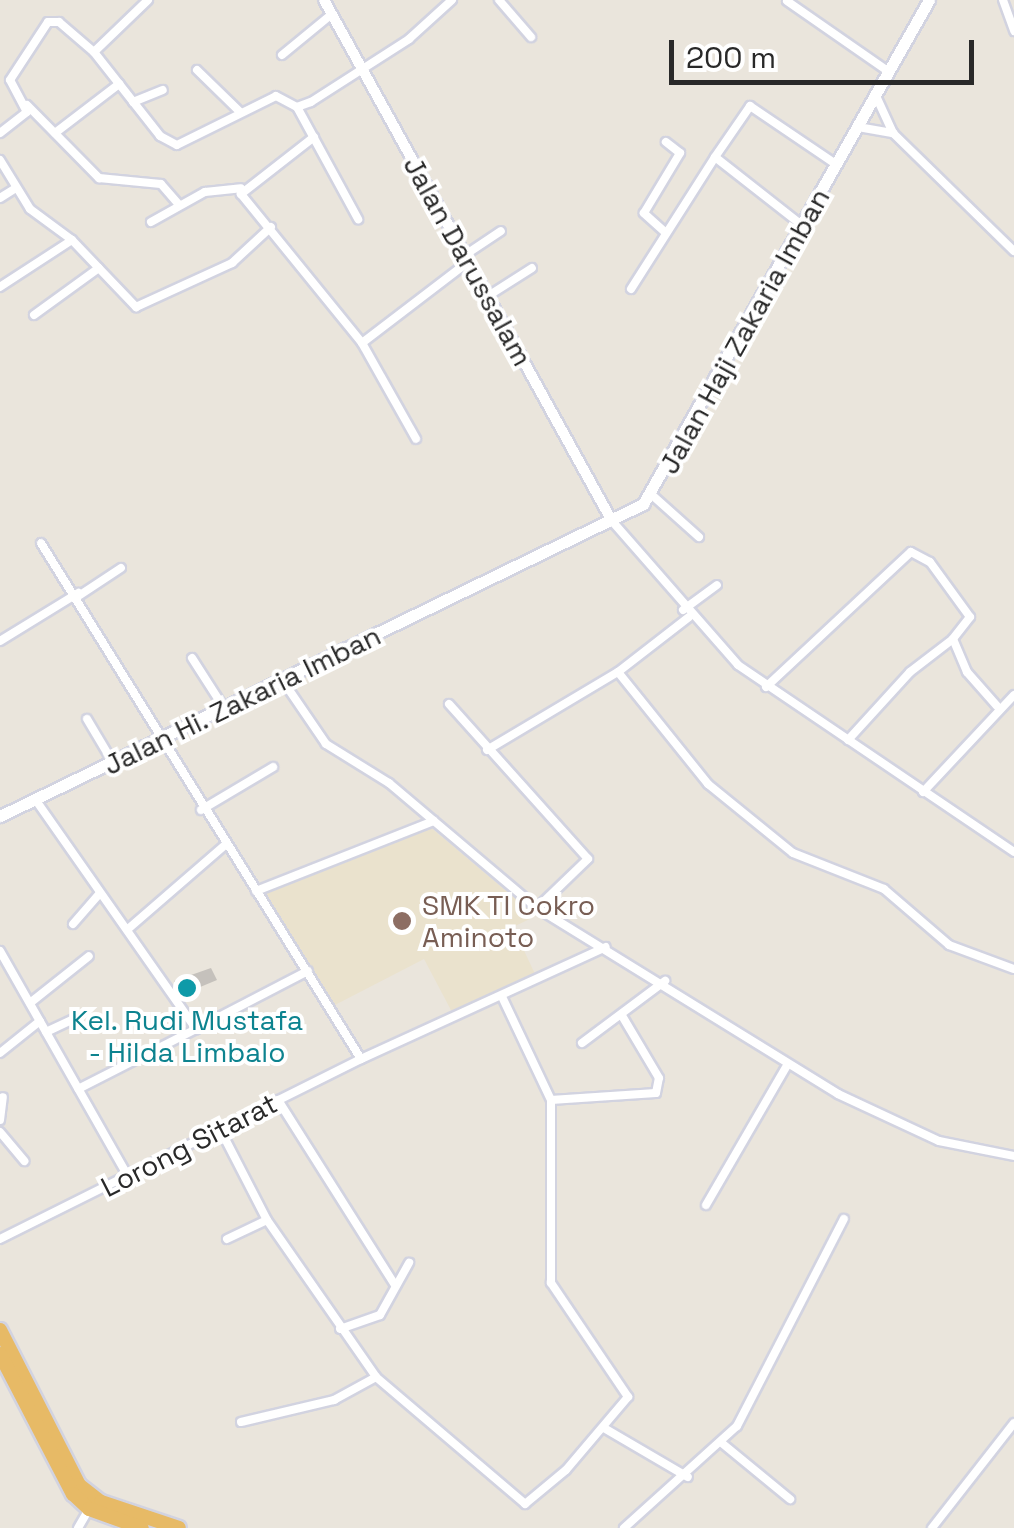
<!DOCTYPE html>
<style>
body{margin:0}
#map{position:relative;width:1014px;height:1528px;overflow:hidden;background:#eae5dc;font-family:"Space Grotesk",sans-serif}
div>[style]{position:absolute}
[style*='--x']{left:calc(var(--x)*1px);top:calc(var(--y)*1px);width:calc(var(--w)*1px);rotate:calc(var(--a)*1deg)}
.education>*{inset:0;background:#eae2cd}
.building>*{inset:0;background:#c5c1bc}
.roads{filter:drop-shadow(2px 0 #d2d3e0) drop-shadow(-2px 0 #d2d3e0) drop-shadow(0 2px #d2d3e0) drop-shadow(0 -2px #d2d3e0)}
.minor>*{height:8px;margin:-4px;padding:0 4px;transform-origin:4px;border-radius:4px;background:#fff}
.tertiary>*{height:10px;margin:-5px;padding:0 5px;transform-origin:5px;border-radius:5px;background:#fff}
.secondary>*{height:11px;margin:-5.5px;padding:0 5.5px;transform-origin:5.5px;border-radius:5.5px;background:#fff}
.trunk>*{height:14px;margin:-7px;padding:0 7px;transform-origin:7px;border-radius:7px;background:#e7ba66}
.dots>*{width:28px;height:28px;translate:-50% -50%;box-sizing:border-box;border:5px solid #fff;border-radius:50%}
span{translate:-50% -50%;white-space:nowrap;text-align:center;line-height:1.15;-webkit-text-stroke:8px #fff;paint-order:stroke}
.street-label{font-size:28px;color:#292929}
.education-label{font-size:28px;color:#785e54}
.left{translate:0 -50%;text-align:left}
.culture-label{font-size:28px;color:#0d838f}
.scale{position:absolute;left:669px;top:40px;width:305px;height:45px;box-sizing:border-box;border:5px solid #292929;border-top:0;padding-left:12px;font-size:30px;line-height:35px;white-space:nowrap;color:#292929;-webkit-text-stroke:8px #fff;paint-order:stroke}
</style>
<div id="map">
<div class="education">
<i style="clip-path:polygon(429px 826px,536px 916px,513px 927px,535px 974px,453px 1014px,424px 959px,333px 1006px,259px 891px)"></i>
</div>
<div class="building">
<i style="clip-path:polygon(211px 968px,217px 980px,181px 995px,174px 981px)"></i>
</div>
<div class="roads">
<div class="minor">
<i style="--x:148;--y:0;--w:75;--a:136.1"></i>
<i style="--x:94;--y:52;--w:107;--a:51.8"></i>
<i style="--x:160;--y:136;--w:19;--a:28"></i>
<i style="--x:177;--y:145;--w:110;--a:-26.3"></i>
<i style="--x:276;--y:96;--w:24;--a:28"></i>
<i style="--x:297;--y:107;--w:15;--a:-20"></i>
<i style="--x:311;--y:102;--w:117;--a:-32.7"></i>
<i style="--x:409;--y:39;--w:58;--a:-42.2"></i>
<i style="--x:499;--y:0;--w:49;--a:49.1"></i>
<i style="--x:1003;--y:0;--w:33;--a:70"></i>
<i style="--x:787;--y:1;--w:124;--a:34.8"></i>
<i style="--x:282;--y:55;--w:65;--a:-39.4"></i>
<i style="--x:197;--y:70;--w:60;--a:44.3"></i>
<i style="--x:876;--y:96;--w:41;--a:65.3"></i>
<i style="--x:893;--y:133;--w:169;--a:44.3"></i>
<i style="--x:133;--y:102;--w:32;--a:-22"></i>
<i style="--x:27;--y:105;--w:103;--a:45.4"></i>
<i style="--x:99;--y:178;--w:62;--a:5.5"></i>
<i style="--x:161;--y:184;--w:28;--a:49"></i>
<i style="--x:297;--y:107;--w:128;--a:61.4"></i>
<i style="--x:858;--y:127;--w:36;--a:10"></i>
<i style="--x:0;--y:133;--w:34;--a:-38"></i>
<i style="--x:27;--y:112;--w:36;--a:-118"></i>
<i style="--x:10;--y:80;--w:69;--a:-56.8"></i>
<i style="--x:48;--y:22;--w:11;--a:0"></i>
<i style="--x:59;--y:22;--w:46;--a:40.6"></i>
<i style="--x:55;--y:133;--w:81;--a:-37.4"></i>
<i style="--x:314;--y:137;--w:93;--a:142"></i>
<i style="--x:241;--y:194;--w:192;--a:50.9"></i>
<i style="--x:362;--y:343;--w:133;--a:-37.4"></i>
<i style="--x:715;--y:157;--w:62;--a:-55.5"></i>
<i style="--x:750;--y:106;--w:105;--a:34.1"></i>
<i style="--x:0;--y:160;--w:57;--a:58.5"></i>
<i style="--x:30;--y:209;--w:52;--a:36.4"></i>
<i style="--x:72;--y:240;--w:86;--a:146.9"></i>
<i style="--x:0;--y:198;--w:19;--a:-32"></i>
<i style="--x:151;--y:222;--w:62;--a:-29.1"></i>
<i style="--x:205;--y:192;--w:36;--a:-6"></i>
<i style="--x:666;--y:233;--w:30;--a:-138"></i>
<i style="--x:644;--y:213;--w:70;--a:-59"></i>
<i style="--x:680;--y:153;--w:18;--a:-142"></i>
<i style="--x:72;--y:240;--w:93;--a:46.3"></i>
<i style="--x:136;--y:307;--w:106;--a:-24.6"></i>
<i style="--x:232;--y:263;--w:53;--a:-42.7"></i>
<i style="--x:465;--y:255;--w:43;--a:-33.7"></i>
<i style="--x:631;--y:289;--w:156;--a:-57.5"></i>
<i style="--x:715;--y:157;--w:112;--a:38.1"></i>
<i style="--x:488;--y:296;--w:52;--a:-32.5"></i>
<i style="--x:34;--y:315;--w:80;--a:-35.9"></i>
<i style="--x:362;--y:343;--w:110;--a:60.6"></i>
<i style="--x:652;--y:495;--w:63;--a:41.8"></i>
<i style="--x:612;--y:521;--w:191;--a:48.8"></i>
<i style="--x:738;--y:665;--w:333;--a:34.1"></i>
<i style="--x:80;--y:595;--w:49;--a:-33.4"></i>
<i style="--x:683;--y:610;--w:42;--a:-36.3"></i>
<i style="--x:689;--y:617;--w:90;--a:142.2"></i>
<i style="--x:618;--y:672;--w:144;--a:51.2"></i>
<i style="--x:708;--y:784;--w:109;--a:39.1"></i>
<i style="--x:793;--y:853;--w:98;--a:21.6"></i>
<i style="--x:884;--y:889;--w:86;--a:40.7"></i>
<i style="--x:949;--y:945;--w:69;--a:20.3"></i>
<i style="--x:0;--y:641;--w:92;--a:-31.6"></i>
<i style="--x:192;--y:658;--w:59;--a:57.4"></i>
<i style="--x:283;--y:681;--w:76;--a:55.7"></i>
<i style="--x:326;--y:744;--w:74;--a:31.8"></i>
<i style="--x:389;--y:783;--w:194;--a:40.2"></i>
<i style="--x:537;--y:908;--w:354;--a:31.7"></i>
<i style="--x:838;--y:1094;--w:111;--a:25"></i>
<i style="--x:939;--y:1141;--w:76;--a:11.3"></i>
<i style="--x:766;--y:687;--w:198;--a:-43"></i>
<i style="--x:911;--y:552;--w:21;--a:28"></i>
<i style="--x:930;--y:562;--w:68;--a:54"></i>
<i style="--x:970;--y:617;--w:28;--a:128"></i>
<i style="--x:953;--y:639;--w:36;--a:67"></i>
<i style="--x:967;--y:672;--w:45;--a:48.6"></i>
<i style="--x:449;--y:704;--w:208;--a:48.1"></i>
<i style="--x:588;--y:859;--w:71;--a:136.1"></i>
<i style="--x:87;--y:719;--w:49;--a:59.2"></i>
<i style="--x:848;--y:740;--w:92;--a:-47.6"></i>
<i style="--x:910;--y:672;--w:54;--a:-37.5"></i>
<i style="--x:487;--y:750;--w:152;--a:-30.8"></i>
<i style="--x:923;--y:792;--w:133;--a:-46.8"></i>
<i style="--x:35;--y:799;--w:281;--a:55"></i>
<i style="--x:196;--y:1029;--w:132;--a:153"></i>
<i style="--x:201;--y:810;--w:84;--a:-30.8"></i>
<i style="--x:256;--y:891;--w:191;--a:-21.5"></i>
<i style="--x:73;--y:924;--w:40;--a:-49"></i>
<i style="--x:128;--y:929;--w:128;--a:-40.9"></i>
<i style="--x:0;--y:951;--w:257;--a:60.4"></i>
<i style="--x:30;--y:1003;--w:75;--a:-38.5"></i>
<i style="--x:196;--y:1029;--w:126;--a:-27.4"></i>
<i style="--x:46;--y:1032;--w:35;--a:-25"></i>
<i style="--x:582;--y:1043;--w:104;--a:-36.8"></i>
<i style="--x:0;--y:1053;--w:51;--a:-38.7"></i>
<i style="--x:361;--y:1059;--w:269;--a:-24.6"></i>
<i style="--x:278;--y:1100;--w:219;--a:57.7"></i>
<i style="--x:551;--y:1100;--w:105;--a:-3.8"></i>
<i style="--x:656;--y:1093;--w:15;--a:-79"></i>
<i style="--x:659;--y:1078;--w:74;--a:-120.7"></i>
<i style="--x:0;--y:1120;--w:23;--a:-83"></i>
<i style="--x:220;--y:1129;--w:102;--a:62.7"></i>
<i style="--x:267;--y:1220;--w:191;--a:55.2"></i>
<i style="--x:376;--y:1377;--w:196;--a:40.4"></i>
<i style="--x:525;--y:1504;--w:53;--a:-39.7"></i>
<i style="--x:566;--y:1470;--w:96;--a:-49.7"></i>
<i style="--x:628;--y:1397;--w:138;--a:-124"></i>
<i style="--x:551;--y:1283;--w:183;--a:-90"></i>
<i style="--x:551;--y:1100;--w:112;--a:-115.4"></i>
<i style="--x:0;--y:1132;--w:38;--a:50"></i>
<i style="--x:706;--y:1205;--w:162;--a:-59.9"></i>
<i style="--x:0;--y:1239;--w:403;--a:-26.5"></i>
<i style="--x:361;--y:1059;--w:607;--a:-121.81"></i>
<i style="--x:227;--y:1239;--w:44;--a:-25.4"></i>
<i style="--x:340;--y:1329;--w:42;--a:-19.3"></i>
<i style="--x:380;--y:1315;--w:60;--a:-60.9"></i>
<i style="--x:241;--y:1422;--w:96;--a:-13.3"></i>
<i style="--x:334;--y:1400;--w:48;--a:-28.7"></i>
<i style="--x:604;--y:1428;--w:97;--a:30.3"></i>
<i style="--x:723;--y:1444;--w:87;--a:39.4"></i>
<i style="--x:78;--y:1528;--w:22;--a:-60"></i>
<i style="--x:624;--y:1528;--w:152;--a:-42.1"></i>
<i style="--x:737;--y:1426;--w:233;--a:-62.7"></i>
<i style="--x:932;--y:1528;--w:133;--a:-52"></i>
</div>
<div class="tertiary">
<i style="--x:324;--y:0;--w:595;--a:61.07"></i>
</div>
<div class="secondary">
<i style="--x:0;--y:816;--w:715;--a:-25.88"></i>
<i style="--x:643;--y:504;--w:579;--a:-60.43"></i>
</div>
<div class="trunk">
<i style="--x:0;--y:1330;--w:174;--a:63"></i>
<i style="--x:79;--y:1485;--w:28;--a:38"></i>
<i style="--x:101;--y:1502;--w:82;--a:18.4"></i>
<i style="--x:0;--y:1354;--w:158;--a:62.5"></i>
<i style="--x:73;--y:1494;--w:22;--a:43"></i>
<i style="--x:89;--y:1509;--w:56;--a:19.7"></i>
</div>
</div>
<div class="dots">
<i style="left:402px;top:921px;background:#8d6e63"></i>
<i style="left:187px;top:988px;background:#0f9aa8"></i>
</div>
<div class="street-label">
<span style="left:468px;top:261px;rotate:61deg">Jalan Darussalam</span>
<span style="left:744px;top:331px;rotate:-61deg">Jalan Haji Zakaria Imban</span>
<span style="left:242px;top:700px;rotate:-26deg">Jalan Hi. Zakaria Imban</span>
<span style="left:189px;top:1145px;rotate:-27deg">Lorong Sitarat</span>
</div>
<div class="education-label">
<span class="left" style="left:422px;top:921px">SMK TI Cokro<br>Aminoto</span>
</div>
<div class="culture-label">
<span style="left:187px;top:1036px">Kel. Rudi Mustafa<br>- Hilda Limbalo</span>
</div>
<div class="scale">200 m</div>
</div>
